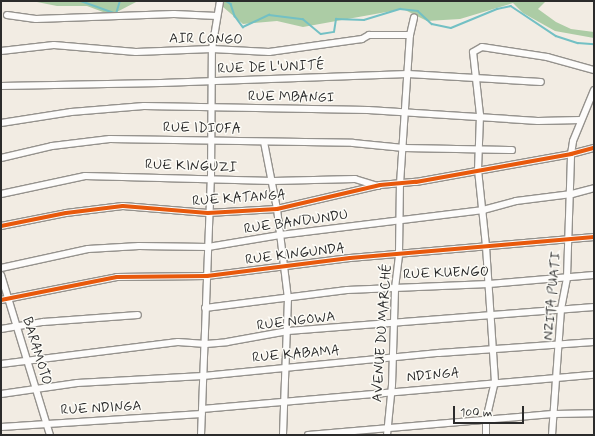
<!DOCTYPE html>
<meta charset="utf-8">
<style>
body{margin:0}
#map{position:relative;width:595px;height:436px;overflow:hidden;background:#f2ece3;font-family:Mynerve,sans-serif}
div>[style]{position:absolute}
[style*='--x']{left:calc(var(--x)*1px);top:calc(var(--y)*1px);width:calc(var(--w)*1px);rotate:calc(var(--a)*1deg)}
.forest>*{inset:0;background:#accca5}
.stream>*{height:1.5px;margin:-0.75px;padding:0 0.75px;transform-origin:0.75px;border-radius:0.75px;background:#73c0c4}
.roads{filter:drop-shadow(1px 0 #95928d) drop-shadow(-1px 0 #95928d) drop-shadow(0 1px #95928d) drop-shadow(0 -1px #95928d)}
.minor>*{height:6px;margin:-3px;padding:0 3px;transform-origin:3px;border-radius:3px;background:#fdfcfb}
.cycleway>*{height:4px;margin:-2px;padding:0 2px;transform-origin:2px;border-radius:2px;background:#e8590c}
span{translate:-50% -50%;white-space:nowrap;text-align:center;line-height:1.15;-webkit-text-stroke:3px #fdfcf7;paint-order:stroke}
.street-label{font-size:14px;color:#2b2b2b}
.frame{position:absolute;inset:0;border:2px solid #2b2b2b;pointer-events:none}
.scale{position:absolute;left:453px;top:406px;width:71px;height:18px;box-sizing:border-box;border:2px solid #2b2b2b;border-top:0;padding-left:5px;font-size:12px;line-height:14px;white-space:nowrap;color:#2b2b2b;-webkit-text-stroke:3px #fdfcf7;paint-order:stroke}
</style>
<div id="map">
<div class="forest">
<i style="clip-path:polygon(32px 1px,138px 1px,111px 15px,87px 6px,57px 6px)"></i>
<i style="clip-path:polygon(216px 1px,546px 1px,538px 9px,556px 22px,571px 29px,594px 32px,594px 38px,555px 31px,523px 13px,513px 3px,460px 19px,427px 21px,403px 9px,303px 27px,277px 21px,243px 24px)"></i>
</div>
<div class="stream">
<i style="--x:81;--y:1;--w:37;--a:20"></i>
<i style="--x:116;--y:14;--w:14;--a:-73"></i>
<i style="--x:226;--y:1;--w:6;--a:31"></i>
<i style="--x:231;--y:4;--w:13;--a:72"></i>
<i style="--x:235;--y:16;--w:14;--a:54"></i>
<i style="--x:243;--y:27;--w:29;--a:-25"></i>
<i style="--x:269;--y:15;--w:34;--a:7"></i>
<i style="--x:303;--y:19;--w:23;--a:40"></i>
<i style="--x:321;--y:34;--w:13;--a:-9"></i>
<i style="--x:334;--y:32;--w:13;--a:-81"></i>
<i style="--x:336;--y:19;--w:28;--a:2"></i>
<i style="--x:364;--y:20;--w:38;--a:-17"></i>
<i style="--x:400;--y:9;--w:18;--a:6"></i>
<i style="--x:418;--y:11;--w:19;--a:43"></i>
<i style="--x:432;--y:24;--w:19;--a:12"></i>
<i style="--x:451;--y:28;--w:50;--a:-22.4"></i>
<i style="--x:497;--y:9;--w:14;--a:-12"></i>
<i style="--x:511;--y:6;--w:54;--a:33.7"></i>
<i style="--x:556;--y:36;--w:23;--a:18"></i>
<i style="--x:578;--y:43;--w:16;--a:4"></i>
</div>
<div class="roads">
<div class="minor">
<i style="--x:7;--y:15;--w:29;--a:8"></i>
<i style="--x:36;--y:19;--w:138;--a:-2.1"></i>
<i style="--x:174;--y:14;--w:43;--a:2.7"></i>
<i style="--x:1;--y:51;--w:53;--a:-6.5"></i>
<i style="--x:54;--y:45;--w:82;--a:4.9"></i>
<i style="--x:136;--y:52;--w:76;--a:-2.3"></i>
<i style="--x:212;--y:49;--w:57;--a:3"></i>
<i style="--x:269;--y:52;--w:94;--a:-8"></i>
<i style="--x:362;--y:39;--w:8;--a:-30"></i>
<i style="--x:369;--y:35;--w:41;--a:0"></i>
<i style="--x:1;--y:86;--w:160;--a:-1.1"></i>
<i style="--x:161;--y:83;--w:247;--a:-2.1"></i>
<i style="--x:408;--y:74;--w:133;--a:3.4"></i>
<i style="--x:1;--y:123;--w:71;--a:-8.9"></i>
<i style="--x:71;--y:112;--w:73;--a:-4.7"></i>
<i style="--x:144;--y:106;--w:224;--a:1"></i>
<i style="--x:368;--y:110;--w:170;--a:3.7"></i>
<i style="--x:538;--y:121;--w:43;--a:-1.3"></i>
<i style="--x:264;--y:142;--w:68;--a:79"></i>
<i style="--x:277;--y:209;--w:90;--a:83"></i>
<i style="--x:288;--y:298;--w:137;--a:92.1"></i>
<i style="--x:1;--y:158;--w:52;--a:-13.2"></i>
<i style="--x:52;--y:146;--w:58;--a:-6.9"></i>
<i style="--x:110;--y:139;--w:243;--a:0.9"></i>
<i style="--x:353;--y:143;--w:51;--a:5.6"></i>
<i style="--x:404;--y:148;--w:108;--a:1.1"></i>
<i style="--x:1;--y:194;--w:86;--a:-12.1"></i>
<i style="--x:85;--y:176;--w:188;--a:1.5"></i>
<i style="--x:273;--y:181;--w:82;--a:-1.4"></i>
<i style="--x:355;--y:179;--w:24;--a:17"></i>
<i style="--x:1;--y:226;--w:66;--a:-11.3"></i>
<i style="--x:66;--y:213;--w:57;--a:-7"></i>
<i style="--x:123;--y:206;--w:85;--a:4.7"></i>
<i style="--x:208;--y:213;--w:69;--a:-3.3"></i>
<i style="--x:277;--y:209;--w:106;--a:-13.1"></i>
<i style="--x:380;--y:185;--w:36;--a:-5"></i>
<i style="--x:416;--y:182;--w:158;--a:-10.2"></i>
<i style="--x:571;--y:154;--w:24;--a:-15"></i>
<i style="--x:1;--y:268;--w:89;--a:-12.3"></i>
<i style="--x:88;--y:249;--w:51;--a:-3.4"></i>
<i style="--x:139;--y:246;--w:69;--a:0.8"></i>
<i style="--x:208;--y:247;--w:73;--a:-9.5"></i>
<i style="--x:280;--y:235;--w:205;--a:-7"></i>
<i style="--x:483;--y:210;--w:34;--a:-15"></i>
<i style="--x:516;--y:201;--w:56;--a:-7.1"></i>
<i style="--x:572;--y:194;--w:23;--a:-15"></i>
<i style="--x:1;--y:275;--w:167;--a:73"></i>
<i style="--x:1;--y:300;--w:118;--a:-11.2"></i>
<i style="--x:117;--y:277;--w:90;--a:-0.6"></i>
<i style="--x:207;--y:276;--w:144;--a:-7.2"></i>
<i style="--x:350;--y:258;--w:245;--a:-4.9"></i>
<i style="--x:205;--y:308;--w:143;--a:-7.2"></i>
<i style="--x:347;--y:290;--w:142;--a:-2.4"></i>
<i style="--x:489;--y:284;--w:105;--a:-4.9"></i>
<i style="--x:1;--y:329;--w:43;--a:-9.5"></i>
<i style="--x:43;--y:322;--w:95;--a:-4.2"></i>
<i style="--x:1;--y:364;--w:178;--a:-7.1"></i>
<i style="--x:178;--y:342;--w:28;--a:4"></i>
<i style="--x:206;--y:344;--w:21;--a:-5"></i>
<i style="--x:227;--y:342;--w:62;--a:-10.2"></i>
<i style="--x:288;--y:331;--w:307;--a:-4.5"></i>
<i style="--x:1;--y:394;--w:77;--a:-8.2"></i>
<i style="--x:77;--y:383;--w:126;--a:-3.2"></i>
<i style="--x:203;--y:376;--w:237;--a:-5.6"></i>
<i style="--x:439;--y:353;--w:155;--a:-4.1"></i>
<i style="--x:202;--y:409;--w:393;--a:-5"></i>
<i style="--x:1;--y:427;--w:201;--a:-3.7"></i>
<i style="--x:201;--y:435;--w:256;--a:-87.8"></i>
<i style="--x:211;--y:179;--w:130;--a:-89.6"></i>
<i style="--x:212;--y:49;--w:49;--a:-80.5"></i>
<i style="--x:308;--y:435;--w:248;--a:-4.9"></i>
<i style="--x:555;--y:414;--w:39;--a:-1"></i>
<i style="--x:387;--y:435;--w:50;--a:-84.3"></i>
<i style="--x:392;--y:385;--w:97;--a:-88.2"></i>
<i style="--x:395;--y:288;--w:35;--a:-83"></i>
<i style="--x:399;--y:253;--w:69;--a:-89.2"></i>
<i style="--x:400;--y:184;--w:149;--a:-86.2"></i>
<i style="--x:410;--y:35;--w:18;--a:-77"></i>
<i style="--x:486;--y:435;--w:15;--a:-90"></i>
<i style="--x:486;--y:420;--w:39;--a:-77"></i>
<i style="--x:495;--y:382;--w:136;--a:-93.8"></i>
<i style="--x:486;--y:246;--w:76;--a:-96"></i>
<i style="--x:478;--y:170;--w:55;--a:-87.9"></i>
<i style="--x:480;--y:115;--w:63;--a:-96.3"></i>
<i style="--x:473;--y:52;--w:10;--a:-29"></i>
<i style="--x:482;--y:47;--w:66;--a:8.7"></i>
<i style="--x:547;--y:57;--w:49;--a:15.5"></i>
<i style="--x:552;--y:435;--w:126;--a:-85.9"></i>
<i style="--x:561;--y:309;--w:33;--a:-79"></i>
<i style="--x:567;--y:277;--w:123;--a:-88.1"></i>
<i style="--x:571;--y:154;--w:13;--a:-81"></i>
<i style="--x:573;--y:141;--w:55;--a:-67.6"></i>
</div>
</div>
<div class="cycleway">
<i style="--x:1;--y:226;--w:66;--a:-11.3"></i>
<i style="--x:66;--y:213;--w:57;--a:-7"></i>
<i style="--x:123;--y:206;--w:85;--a:4.7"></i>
<i style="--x:208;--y:213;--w:69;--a:-3.3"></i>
<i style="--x:277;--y:209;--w:106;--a:-13.1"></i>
<i style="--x:380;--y:185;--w:36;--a:-5"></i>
<i style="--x:416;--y:182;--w:158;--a:-10.2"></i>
<i style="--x:571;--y:154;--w:24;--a:-15"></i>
<i style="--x:1;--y:300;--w:118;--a:-11.2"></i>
<i style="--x:117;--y:277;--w:90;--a:-0.6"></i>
<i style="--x:207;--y:276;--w:144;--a:-7.2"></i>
<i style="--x:350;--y:258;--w:245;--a:-4.9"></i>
</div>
<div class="street-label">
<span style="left:206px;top:39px;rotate:1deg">AIR CONGO</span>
<span style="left:271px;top:67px;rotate:-2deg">RUE DE L'UNITÉ</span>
<span style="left:291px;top:97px;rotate:1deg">RUE MBANGI</span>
<span style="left:202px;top:128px;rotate:1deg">RUE IDIOFA</span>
<span style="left:191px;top:166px;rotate:2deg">RUE KINGUZI</span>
<span style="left:239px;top:198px;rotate:-4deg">RUE KATANGA</span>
<span style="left:296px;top:222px;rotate:-8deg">RUE BANDUNDU</span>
<span style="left:295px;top:254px;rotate:-7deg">RUE KINGUNDA</span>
<span style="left:446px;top:273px;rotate:-2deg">RUE KUENGO</span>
<span style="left:552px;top:296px;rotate:-85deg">NZITA PUATI</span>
<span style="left:296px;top:321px;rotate:-7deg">RUE NGOWA</span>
<span style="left:382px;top:333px;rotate:-86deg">AVENUE DU MARCHÉ</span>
<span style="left:37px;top:351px;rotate:73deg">BARAMOTO</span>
<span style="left:296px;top:354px;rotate:-5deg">RUE KABAMA</span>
<span style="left:433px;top:375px;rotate:-5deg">NDINGA</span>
<span style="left:101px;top:408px;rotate:-3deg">RUE NDINGA</span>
</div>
<div class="frame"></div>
<div class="scale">100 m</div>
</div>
